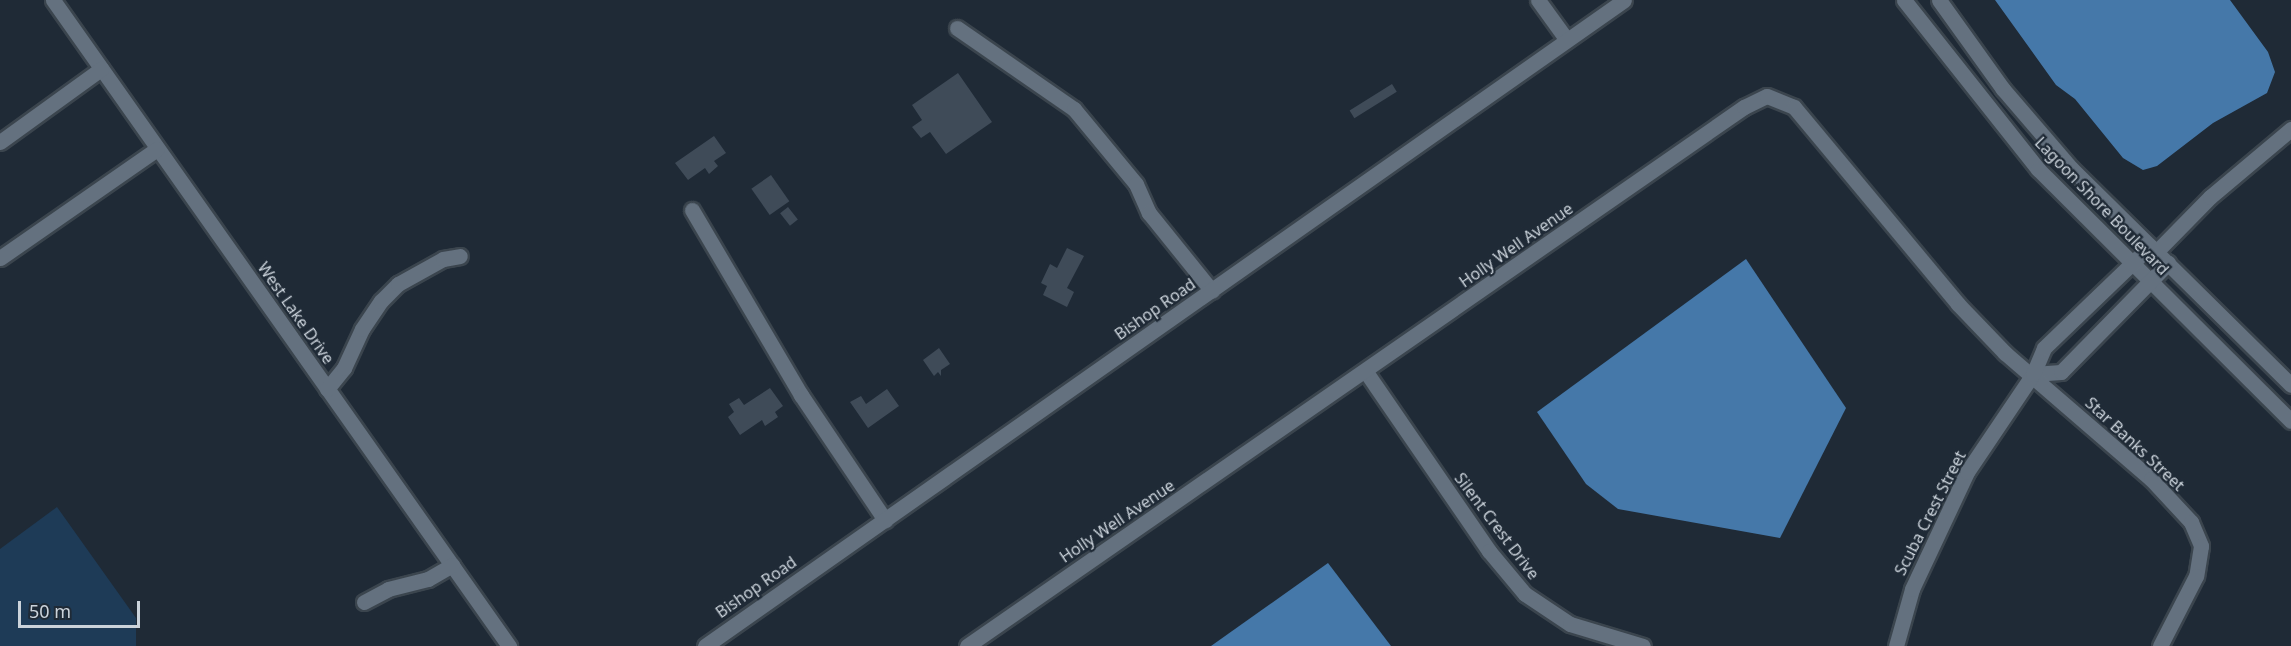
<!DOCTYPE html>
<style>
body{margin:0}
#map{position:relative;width:2291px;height:646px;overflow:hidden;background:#1f2a36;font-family:"Noto Sans",sans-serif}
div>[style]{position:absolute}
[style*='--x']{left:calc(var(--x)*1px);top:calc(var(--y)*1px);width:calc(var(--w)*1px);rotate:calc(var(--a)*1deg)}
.green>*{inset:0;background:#1e3b57}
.water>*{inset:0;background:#4578a9}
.building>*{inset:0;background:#3f4b58;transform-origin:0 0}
.roads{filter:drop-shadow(2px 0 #3b454e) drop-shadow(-2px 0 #3b454e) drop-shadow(0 2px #3b454e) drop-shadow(0 -2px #3b454e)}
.minor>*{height:15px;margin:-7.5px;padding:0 7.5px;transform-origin:7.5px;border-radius:7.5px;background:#64717f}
span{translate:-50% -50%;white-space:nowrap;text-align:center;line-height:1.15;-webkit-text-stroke:4.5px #1f2a36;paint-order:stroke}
.street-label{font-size:16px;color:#cbd3db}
.scale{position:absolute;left:18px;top:601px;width:122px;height:27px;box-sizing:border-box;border:3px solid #cbd3db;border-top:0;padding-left:8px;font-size:18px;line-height:21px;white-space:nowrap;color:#cbd3db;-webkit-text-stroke:4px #1f2a36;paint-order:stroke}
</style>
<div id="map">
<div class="green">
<i style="clip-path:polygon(57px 507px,136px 618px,136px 646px,0 646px,0 549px)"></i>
</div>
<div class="water">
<i style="clip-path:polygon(1995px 0,2230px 0,2268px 52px,2275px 72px,2267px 93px,2213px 123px,2157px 166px,2143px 170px,2123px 158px,2075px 99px,2056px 85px)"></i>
<i style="clip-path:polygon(1746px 259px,1846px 408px,1780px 538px,1618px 509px,1586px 484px,1537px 412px)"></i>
<i style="clip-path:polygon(1328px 563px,1391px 646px,1211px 646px)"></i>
</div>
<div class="building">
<i style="clip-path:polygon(958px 73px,992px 122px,946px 154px,930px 132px,921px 138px,912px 127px,922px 120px,912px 105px)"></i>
<i style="left:1392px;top:84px;width:9px;height:50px;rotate:58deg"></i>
<i style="clip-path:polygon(714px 136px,726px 153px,714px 161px,718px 166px,709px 174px,705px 168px,688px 180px,675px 163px)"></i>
<i style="left:771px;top:175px;width:32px;height:24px;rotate:55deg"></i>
<i style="left:788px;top:207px;width:16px;height:10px;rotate:52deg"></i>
<i style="clip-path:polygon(1067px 248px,1084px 256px,1067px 288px,1074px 292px,1067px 307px,1043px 295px,1047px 286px,1041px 283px,1050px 264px,1057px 268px)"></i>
<i style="clip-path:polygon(939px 348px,950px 364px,941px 370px,941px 376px,938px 372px,934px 376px,923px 360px)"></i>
<i style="clip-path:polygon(770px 388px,783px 406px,775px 412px,778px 417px,765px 426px,762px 420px,740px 435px,728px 417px,734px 412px,729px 404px,739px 398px,744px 405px)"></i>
<i style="clip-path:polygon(887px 389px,899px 406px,868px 428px,850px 402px,861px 396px,866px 404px)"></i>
</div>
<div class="roads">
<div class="minor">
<i style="--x:53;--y:0;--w:791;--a:54.78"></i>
<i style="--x:1538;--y:0;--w:49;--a:54.1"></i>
<i style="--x:1904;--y:0;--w:216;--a:51.6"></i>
<i style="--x:2038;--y:169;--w:357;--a:44.9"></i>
<i style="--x:1939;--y:0;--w:110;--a:54.3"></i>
<i style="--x:2003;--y:89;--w:104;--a:49.3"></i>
<i style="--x:2071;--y:168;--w:309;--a:44.6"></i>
<i style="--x:957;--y:28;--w:142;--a:34.7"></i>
<i style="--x:1074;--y:109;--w:97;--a:50.4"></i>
<i style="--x:1136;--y:184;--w:32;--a:66"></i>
<i style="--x:1149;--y:213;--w:100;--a:51.1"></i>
<i style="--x:0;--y:142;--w:125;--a:-35.9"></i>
<i style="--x:692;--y:210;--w:215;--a:59.5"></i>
<i style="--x:801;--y:395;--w:151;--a:56.1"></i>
<i style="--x:2156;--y:252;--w:77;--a:-45.5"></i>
<i style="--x:2210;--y:197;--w:106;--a:-40"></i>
<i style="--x:0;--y:258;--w:191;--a:-34.8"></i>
<i style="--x:1366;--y:372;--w:217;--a:55.5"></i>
<i style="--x:1489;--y:551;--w:56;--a:50.1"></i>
<i style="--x:1525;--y:594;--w:54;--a:33.7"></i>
<i style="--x:1570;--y:624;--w:76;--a:16.8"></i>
<i style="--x:2033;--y:374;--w:28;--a:-4"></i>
<i style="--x:2061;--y:372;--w:153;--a:-45.5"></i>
<i style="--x:327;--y:389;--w:27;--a:-51"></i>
<i style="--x:344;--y:368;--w:43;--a:-65.2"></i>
<i style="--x:362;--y:329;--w:34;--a:-56"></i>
<i style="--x:381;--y:301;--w:24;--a:-45"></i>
<i style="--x:398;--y:284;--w:51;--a:-29.1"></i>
<i style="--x:443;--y:259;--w:17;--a:-10"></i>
<i style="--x:364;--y:602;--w:27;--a:-28"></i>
<i style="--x:388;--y:589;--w:41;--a:-14"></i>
<i style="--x:428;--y:579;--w:28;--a:-30"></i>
<i style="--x:705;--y:646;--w:1123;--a:-35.1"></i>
<i style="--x:967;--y:646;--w:946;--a:-34.75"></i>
<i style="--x:1744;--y:107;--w:25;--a:-26"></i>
<i style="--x:1767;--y:96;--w:29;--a:22"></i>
<i style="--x:1794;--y:107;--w:256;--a:50.2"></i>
<i style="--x:1958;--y:304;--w:68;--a:46.2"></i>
<i style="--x:2005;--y:353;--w:193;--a:40.8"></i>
<i style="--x:2151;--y:479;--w:59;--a:47.1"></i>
<i style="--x:2191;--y:522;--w:26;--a:67"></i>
<i style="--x:2201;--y:546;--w:30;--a:99"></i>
<i style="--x:2196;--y:576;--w:79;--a:117.2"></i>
<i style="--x:1896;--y:646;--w:59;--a:-74.3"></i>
<i style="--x:1912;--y:589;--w:129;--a:-64.8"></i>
<i style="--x:1967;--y:472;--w:118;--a:-56"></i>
<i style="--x:2033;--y:374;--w:28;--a:-67"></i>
<i style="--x:2044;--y:348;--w:147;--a:-43.9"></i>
</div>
</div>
<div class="street-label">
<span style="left:2102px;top:206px;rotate:46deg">Lagoon Shore Boulevard</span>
<span style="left:1516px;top:245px;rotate:-35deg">Holly Well Avenue</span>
<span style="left:1155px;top:309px;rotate:-35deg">Bishop Road</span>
<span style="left:296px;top:313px;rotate:55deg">West Lake Drive</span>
<span style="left:2135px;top:444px;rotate:43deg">Star Banks Street</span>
<span style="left:1930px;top:513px;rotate:-63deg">Scuba Crest Street</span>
<span style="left:1117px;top:521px;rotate:-34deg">Holly Well Avenue</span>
<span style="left:1497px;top:526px;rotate:53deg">Silent Crest Drive</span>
<span style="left:756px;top:587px;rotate:-35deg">Bishop Road</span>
</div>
<div class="scale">50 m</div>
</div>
